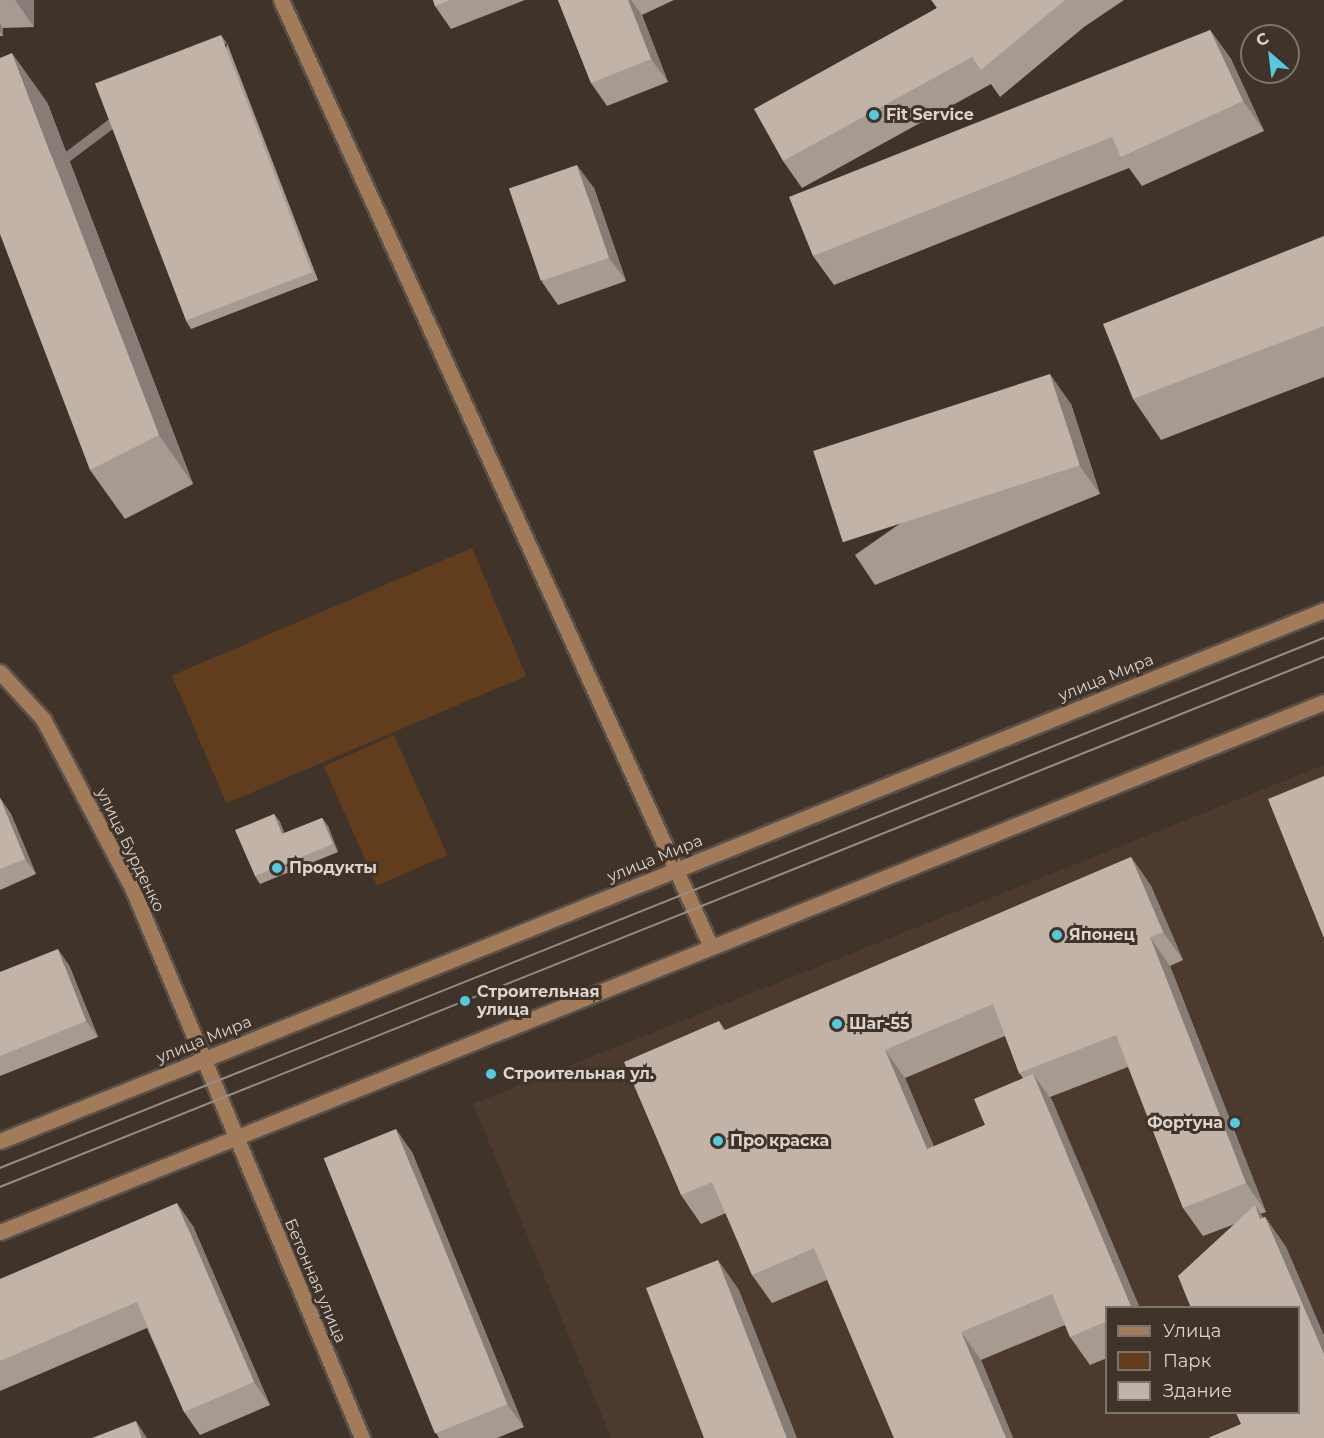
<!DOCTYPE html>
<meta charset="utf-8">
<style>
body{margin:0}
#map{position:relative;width:1324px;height:1438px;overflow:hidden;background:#3f332a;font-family:Montserrat,sans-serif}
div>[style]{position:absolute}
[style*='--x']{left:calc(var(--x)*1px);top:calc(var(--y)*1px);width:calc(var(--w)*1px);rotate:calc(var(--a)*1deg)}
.built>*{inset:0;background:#4b3a2d}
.green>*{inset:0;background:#613d1d;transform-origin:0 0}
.roads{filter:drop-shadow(2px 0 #5b5048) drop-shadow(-2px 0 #5b5048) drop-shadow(0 2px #5b5048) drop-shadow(0 -2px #5b5048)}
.minor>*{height:15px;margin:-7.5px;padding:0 7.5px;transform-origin:7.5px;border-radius:7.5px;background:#a27b5b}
.tram>*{height:1.5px;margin:-0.75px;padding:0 0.75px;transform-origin:0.75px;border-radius:0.75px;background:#968d86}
.wall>*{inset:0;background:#a79a90}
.shaded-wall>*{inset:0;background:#887d76;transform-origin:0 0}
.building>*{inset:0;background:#c2b3a8;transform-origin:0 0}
.dots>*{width:16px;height:16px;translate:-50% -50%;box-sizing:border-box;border:3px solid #3f332a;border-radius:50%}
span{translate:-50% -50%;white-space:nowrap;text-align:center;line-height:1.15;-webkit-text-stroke:6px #3f332a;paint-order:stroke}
.poi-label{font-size:16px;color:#dcd4cf;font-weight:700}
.left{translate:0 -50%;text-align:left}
.right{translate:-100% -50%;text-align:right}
.street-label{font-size:16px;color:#dcd4cf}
.legend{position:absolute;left:1105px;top:1306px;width:195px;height:108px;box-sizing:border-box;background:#3f332a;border:2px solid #7e736c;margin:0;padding:8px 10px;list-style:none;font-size:18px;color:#dcd4cf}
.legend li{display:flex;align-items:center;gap:12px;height:30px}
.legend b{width:30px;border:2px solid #7e736c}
.north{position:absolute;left:1240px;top:24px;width:60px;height:60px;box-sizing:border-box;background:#3f332a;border:2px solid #7e736c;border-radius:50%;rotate:332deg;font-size:16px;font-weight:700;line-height:24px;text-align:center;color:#dcd4cf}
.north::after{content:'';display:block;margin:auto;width:21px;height:27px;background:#54cade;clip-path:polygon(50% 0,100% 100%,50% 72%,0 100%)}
</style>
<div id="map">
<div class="built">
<i style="clip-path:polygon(evenodd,1324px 765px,1324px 1438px,611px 1438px,473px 1104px,1324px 765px,1106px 1308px,1298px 1308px,1298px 1412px,1106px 1412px,1106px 1308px)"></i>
</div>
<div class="green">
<i style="left:472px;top:548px;width:139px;height:326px;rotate:67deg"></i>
<i style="left:394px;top:735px;width:131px;height:77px;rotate:66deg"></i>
</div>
<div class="roads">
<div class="minor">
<i style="--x:281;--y:0;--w:1040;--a:65.58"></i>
<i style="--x:0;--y:672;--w:64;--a:47.5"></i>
<i style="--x:43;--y:719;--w:193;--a:62.2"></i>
<i style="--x:133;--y:890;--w:594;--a:67.32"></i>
<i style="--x:0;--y:1141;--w:1427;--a:-21.85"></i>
<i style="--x:0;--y:1232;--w:1426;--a:-21.82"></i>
</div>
</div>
<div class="tram">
<i style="--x:0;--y:1168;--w:1426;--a:-21.82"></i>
<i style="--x:0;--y:1187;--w:1426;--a:-21.82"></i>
</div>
<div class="wall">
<i style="clip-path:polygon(0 0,34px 0,34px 27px,3px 28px,3px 36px,0 36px)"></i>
<i style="clip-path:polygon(433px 0,525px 0,451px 29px,435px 6px)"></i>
<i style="clip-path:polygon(558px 0,674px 0,642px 15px,668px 82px,607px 106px,591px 83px)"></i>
<i style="clip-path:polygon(931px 0,1124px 0,1084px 27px,1000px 97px,991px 84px,802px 188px,783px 161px,937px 8px)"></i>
<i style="clip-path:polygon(1210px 30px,1231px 59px,1264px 131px,1142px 186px,1129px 168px,834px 285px,813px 256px)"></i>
<i style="clip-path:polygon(227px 43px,318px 280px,191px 329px,186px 321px)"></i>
<i style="clip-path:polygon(47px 102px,193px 484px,125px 519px,90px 470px)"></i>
<i style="clip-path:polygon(594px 188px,626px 281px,558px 305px,542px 282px)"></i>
<i style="clip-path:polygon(1324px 236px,1324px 377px,1161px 440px,1133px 399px)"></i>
<i style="clip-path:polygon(1071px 404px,1100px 494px,875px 585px,855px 555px)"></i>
<i style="clip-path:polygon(0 798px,11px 814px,36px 874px,0 890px)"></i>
<i style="clip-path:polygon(274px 814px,280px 822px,284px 833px,322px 818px,328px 826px,338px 852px,260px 884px,255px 876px)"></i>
<i style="clip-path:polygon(evenodd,1131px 857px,1151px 886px,1183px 960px,1170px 966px,1266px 1212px,1260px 1214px,1263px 1218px,1265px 1217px,1286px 1247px,1324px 1336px,1324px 1438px,1241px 1424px,1235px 1224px,1203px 1236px,1183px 1208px,1128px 1067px,1050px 1097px,1053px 1102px,1107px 1308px,1107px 1358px,1090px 1365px,1070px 1337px,1065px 1325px,981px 1360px,1013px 1438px,894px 1438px,827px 1280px,772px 1303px,752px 1275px,726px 1213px,701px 1224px,681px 1195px,719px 1021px,725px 1030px,1131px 857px,1005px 1036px,1019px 1073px,1023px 1078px,985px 1125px,934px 1147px,905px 1078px,1005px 1036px)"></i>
<i style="clip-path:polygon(69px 965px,98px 1037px,0 1076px,0 972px)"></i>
<i style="clip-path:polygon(412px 1152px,524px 1427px,497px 1438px,439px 1438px,436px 1433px)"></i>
<i style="clip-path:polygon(193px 1226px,270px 1405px,200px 1435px,184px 1412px,147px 1328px,0 1391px,0 1279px)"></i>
</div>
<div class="shaded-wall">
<i style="clip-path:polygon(15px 0,34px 0,34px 27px)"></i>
<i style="clip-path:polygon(628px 0,631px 0,642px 15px,668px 82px,651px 59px)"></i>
<i style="clip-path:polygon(0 24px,3px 28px,3px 36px,0 32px)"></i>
<i style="clip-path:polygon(1210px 30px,1231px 59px,1264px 131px,1243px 101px)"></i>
<i style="left:221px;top:35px;width:10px;height:254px;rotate:53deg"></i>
<i style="clip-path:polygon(12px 53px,47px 102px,193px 484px,159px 435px)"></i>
<i style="clip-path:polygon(577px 165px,594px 188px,626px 281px,609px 258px)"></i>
<i style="clip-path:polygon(1050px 374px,1071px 404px,1100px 494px,1079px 465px)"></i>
<i style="clip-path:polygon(0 798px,11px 814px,36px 874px,25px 859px)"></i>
<i style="clip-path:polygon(274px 814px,280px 822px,288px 842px,282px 834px)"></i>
<i style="clip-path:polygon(322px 818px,328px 826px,338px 852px,333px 844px)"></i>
<i style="clip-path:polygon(1131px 857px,1151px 886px,1183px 960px,1163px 932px)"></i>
<i style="clip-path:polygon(1150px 937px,1170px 966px,1266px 1212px,1246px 1183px)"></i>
<i style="clip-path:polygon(58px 949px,69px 965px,98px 1037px,86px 1021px)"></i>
<i style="clip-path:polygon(885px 1050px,905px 1078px,947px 1178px,927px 1149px)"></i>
<i style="clip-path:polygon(1033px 1074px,1053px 1102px,1140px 1308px,1132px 1308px)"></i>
<i style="clip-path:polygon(396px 1129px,412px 1152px,524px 1427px,507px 1404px)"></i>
<i style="clip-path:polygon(177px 1203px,193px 1226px,270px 1405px,254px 1382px)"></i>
<i style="clip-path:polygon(1255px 1205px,1269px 1226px,1265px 1217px,1286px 1247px,1324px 1336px,1324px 1354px,1260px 1219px)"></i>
<i style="clip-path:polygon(718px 1260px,739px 1290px,797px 1438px,787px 1438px)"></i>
<i style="clip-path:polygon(961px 1332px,981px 1360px,1013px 1438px,1006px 1438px)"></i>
<i style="clip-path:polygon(136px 1421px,147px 1438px,142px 1438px)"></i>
</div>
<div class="building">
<i style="clip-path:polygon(433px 0,450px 0,435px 6px)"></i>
<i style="clip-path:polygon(558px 0,628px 0,651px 59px,591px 83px)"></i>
<i style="clip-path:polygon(932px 0,1065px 0,981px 70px,972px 57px,783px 161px,754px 109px,937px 8px)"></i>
<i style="clip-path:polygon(1210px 30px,1243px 101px,1121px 157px,1112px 137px,813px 256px,789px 197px)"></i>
<i style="left:221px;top:35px;width:254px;height:135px;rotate:69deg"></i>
<i style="clip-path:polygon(12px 53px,159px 435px,90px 470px,0 234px,0 58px)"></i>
<i style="left:577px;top:165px;width:98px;height:72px;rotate:71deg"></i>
<i style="clip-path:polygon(1324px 236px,1324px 326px,1133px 399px,1103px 324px)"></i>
<i style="left:1050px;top:374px;width:96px;height:249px;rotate:72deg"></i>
<i style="clip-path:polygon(1324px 776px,1324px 938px,1268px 799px)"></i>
<i style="clip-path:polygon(0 798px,25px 859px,0 869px)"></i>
<i style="clip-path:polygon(274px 814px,282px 834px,322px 818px,333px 844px,255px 876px,235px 830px)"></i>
<i style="clip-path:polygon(1131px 857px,1163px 932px,1150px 937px,1246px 1183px,1183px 1208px,1116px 1035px,1019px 1073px,993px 1004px,885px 1050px,927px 1149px,985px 1125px,974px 1099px,1033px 1074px,1132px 1308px,1107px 1308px,1107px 1321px,1070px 1337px,1052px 1294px,961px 1332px,1006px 1438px,894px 1438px,814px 1248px,752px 1275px,712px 1182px,681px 1195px,624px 1062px,719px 1021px,723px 1031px)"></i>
<i style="clip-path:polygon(58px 949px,86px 1021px,0 1056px,0 972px)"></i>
<i style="left:396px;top:1129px;width:297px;height:78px;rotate:68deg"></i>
<i style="clip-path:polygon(177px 1203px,254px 1382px,184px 1412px,137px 1302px,0 1361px,0 1279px)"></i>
<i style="clip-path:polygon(1255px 1205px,1260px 1219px,1265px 1217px,1324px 1354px,1324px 1438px,1208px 1438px,1241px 1424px,1236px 1413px,1299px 1413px,1299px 1308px,1191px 1308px,1178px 1276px)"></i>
<i style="clip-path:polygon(718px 1260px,787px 1438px,704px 1438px,646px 1288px)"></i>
<i style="clip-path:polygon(136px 1421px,142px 1438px,92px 1438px)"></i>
</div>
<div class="dots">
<i style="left:874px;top:115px;background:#54cade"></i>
<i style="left:277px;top:868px;background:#54cade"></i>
<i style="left:1057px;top:935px;background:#54cade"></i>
<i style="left:465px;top:1001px;background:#54cade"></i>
<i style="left:837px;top:1024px;background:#54cade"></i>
<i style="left:491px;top:1074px;background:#54cade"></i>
<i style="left:1235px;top:1123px;background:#54cade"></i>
<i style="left:718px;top:1141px;background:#54cade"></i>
</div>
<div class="poi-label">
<span class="left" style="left:886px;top:115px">Fit Service</span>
<span class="left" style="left:289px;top:868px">Продукты</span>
<span class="left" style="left:1069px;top:935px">Японец</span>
<span class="left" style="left:477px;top:1001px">Строительная<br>улица</span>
<span class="left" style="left:849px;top:1024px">Шаг-55</span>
<span class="left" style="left:503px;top:1074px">Строительная ул.</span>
<span class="right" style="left:1223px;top:1123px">Фортуна</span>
<span class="left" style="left:730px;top:1141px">Про краска</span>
</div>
<div class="street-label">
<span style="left:1106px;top:678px;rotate:-22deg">улица Мира</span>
<span style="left:130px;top:850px;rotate:64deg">улица Бурденко</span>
<span style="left:655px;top:859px;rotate:-22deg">улица Мира</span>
<span style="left:204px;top:1040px;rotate:-22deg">улица Мира</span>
<span style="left:315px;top:1281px;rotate:67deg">Бетонная улица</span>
</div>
<ul class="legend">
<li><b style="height:8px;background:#a27b5b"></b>Улица</li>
<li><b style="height:16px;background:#613d1d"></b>Парк</li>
<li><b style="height:16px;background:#c2b3a8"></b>Здание</li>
</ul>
<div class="north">С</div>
</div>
